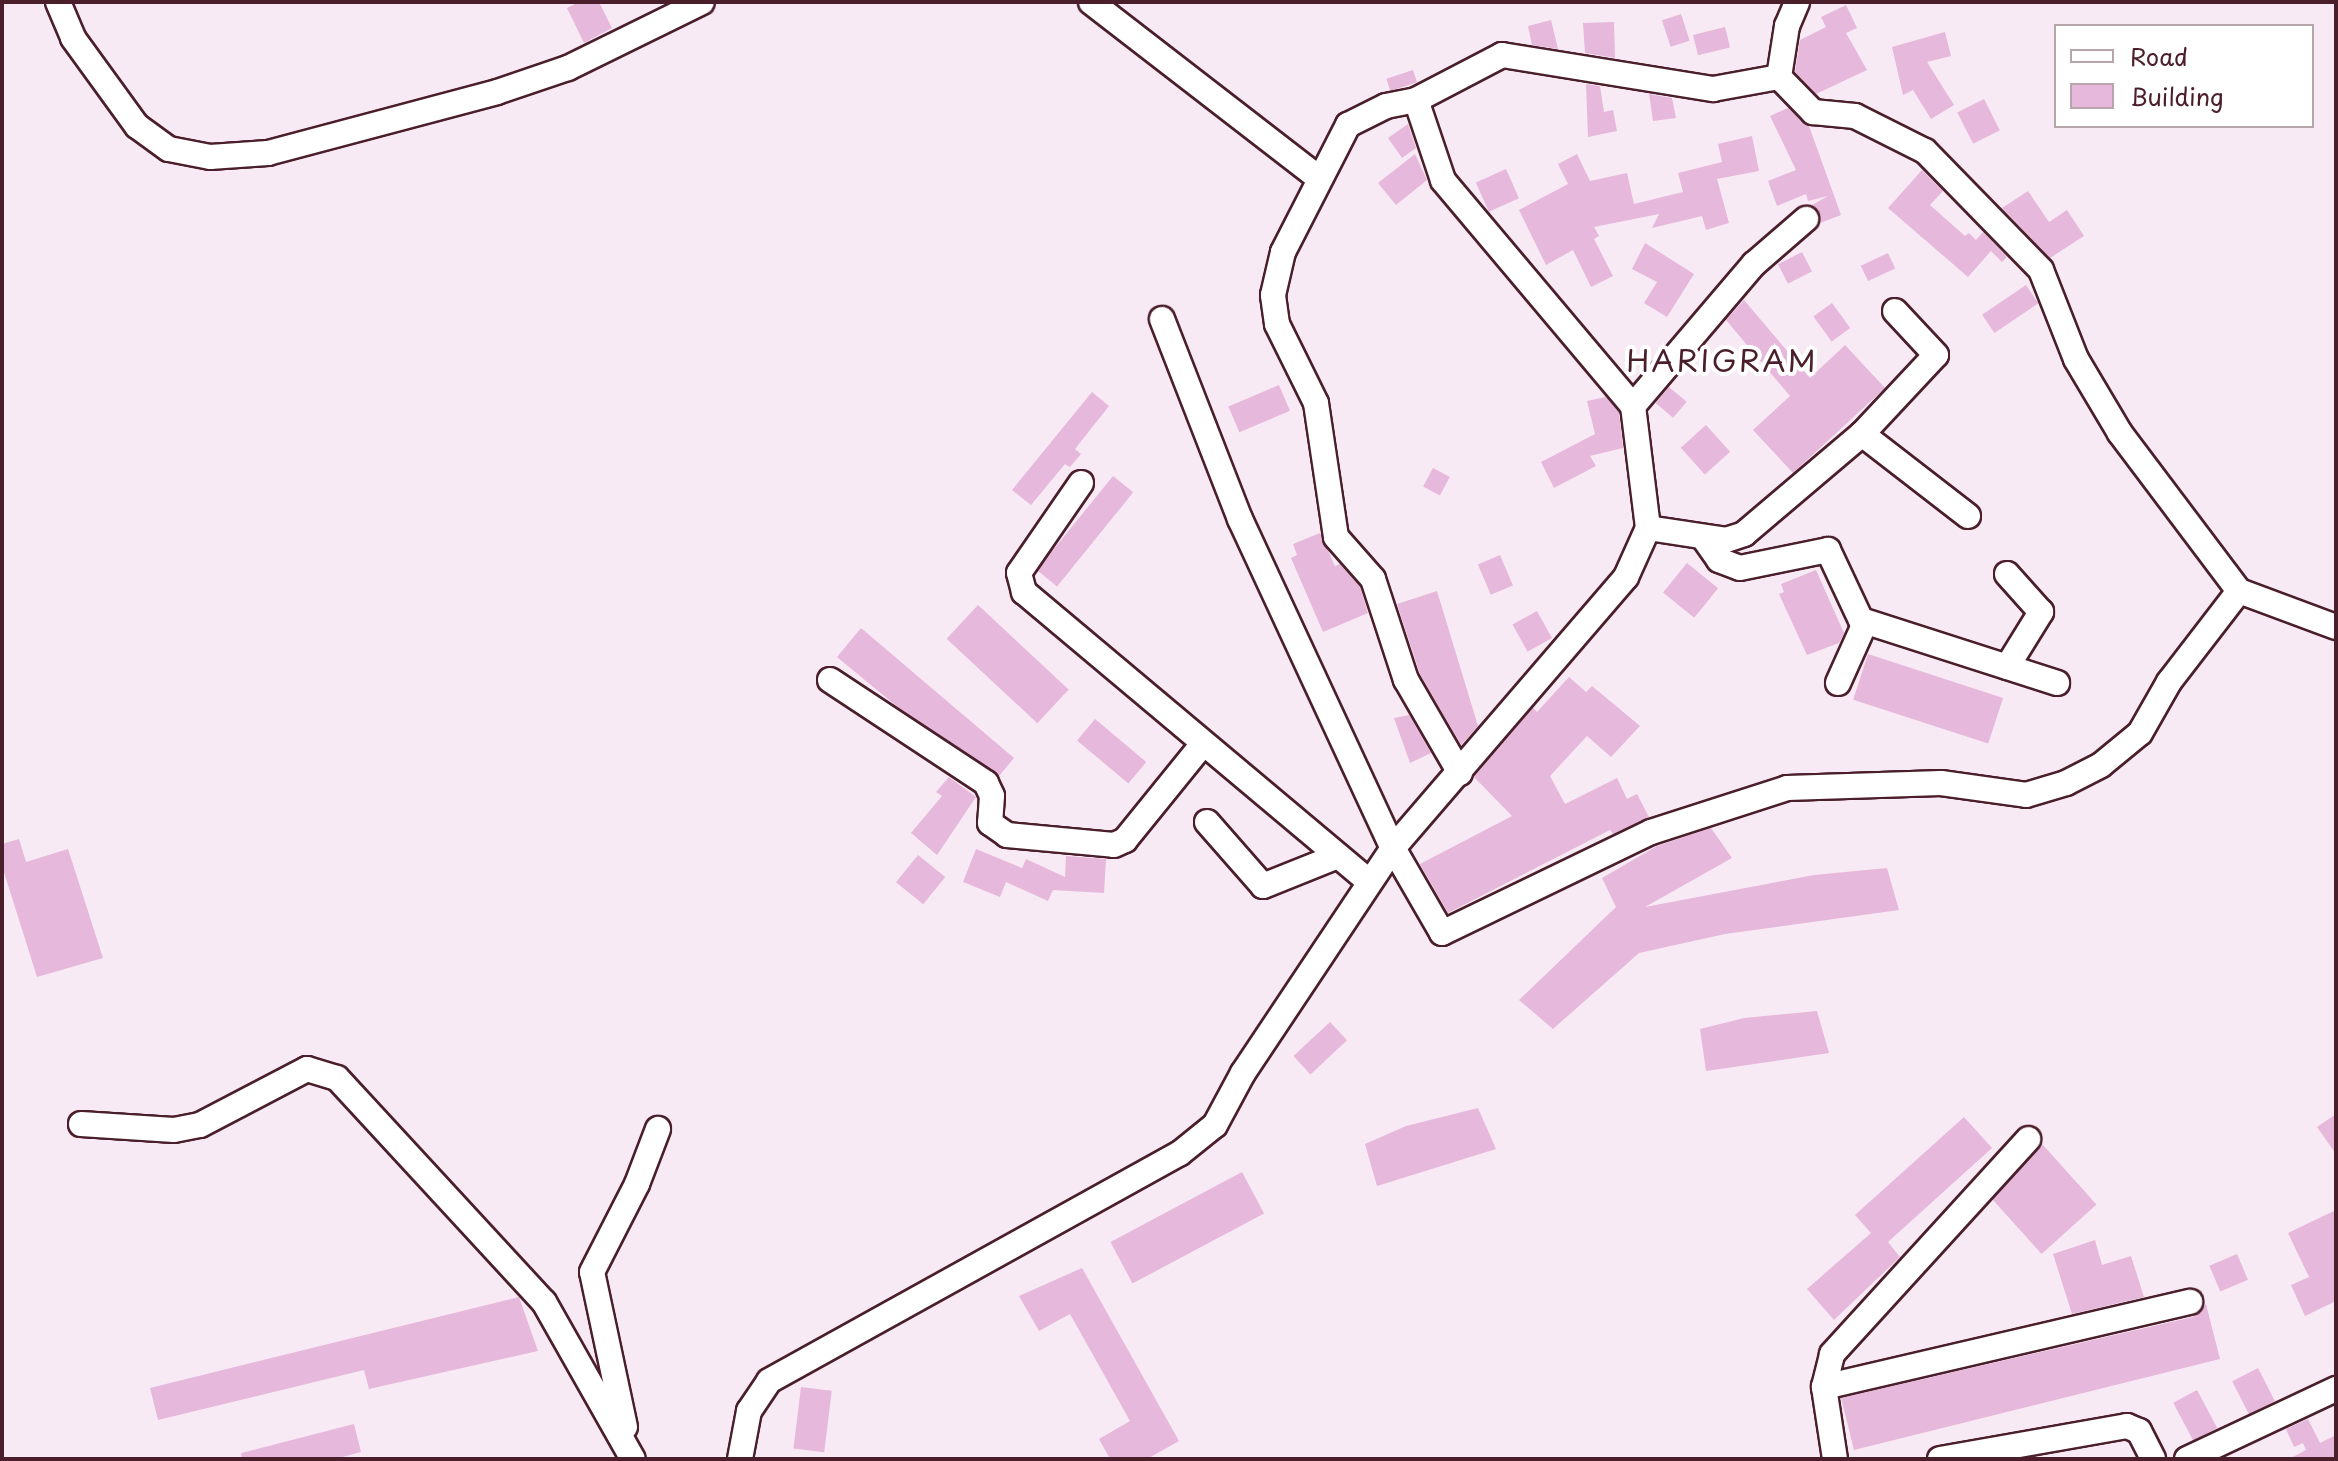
<!DOCTYPE html>
<style>
body{margin:0}
#map{position:relative;width:2338px;height:1461px;overflow:hidden;background:#f8eaf4;font-family:"Playpen Sans",sans-serif}
div>[style]{position:absolute}
[style*='--x']{left:calc(var(--x)*1px);top:calc(var(--y)*1px);width:calc(var(--w)*1px);rotate:calc(var(--a)*1deg)}
.building>*{inset:0;background:#e6b8db;transform-origin:0 0}
.roads{filter:drop-shadow(2px 0 #4a1f2b) drop-shadow(-2px 0 #4a1f2b) drop-shadow(0 2px #4a1f2b) drop-shadow(0 -2px #4a1f2b)}
.minor>*{height:24px;margin:-12px;padding:0 12px;transform-origin:12px;border-radius:12px;background:#fff}
span{translate:-50% -50%;white-space:nowrap;text-align:center;line-height:1.15;-webkit-text-stroke:8px #fff;paint-order:stroke}
.quarter-label{font-size:30px;color:#4a1f2b;letter-spacing:2px}
.frame{position:absolute;inset:0;border:4px solid #4a1f2b;pointer-events:none}
.legend{position:absolute;left:2054px;top:24px;width:260px;height:104px;box-sizing:border-box;background:#fff;border:2px solid #b7a5aa;margin:0;padding:10px 14px;list-style:none;font-size:24px;color:#4a1f2b}
.legend li{display:flex;align-items:center;gap:16px;height:40px}
.legend b{width:40px;border:2px solid #b7a5aa}
</style>
<div id="map">
<div class="building">
<i style="clip-path:polygon(579px 2px,599px 2px,612px 28px,584px 43px,567px 8px)"></i>
<i style="clip-path:polygon(1846px 5px,1857px 28px,1846px 33px,1867px 70px,1816px 94px,1795px 72px,1800px 40px,1826px 27px,1821px 17px)"></i>
<i style="left:1681px;top:14px;width:28px;height:20px;rotate:72deg"></i>
<i style="clip-path:polygon(1551px 20px,1558px 49px,1532px 45px,1528px 26px)"></i>
<i style="clip-path:polygon(1614px 22px,1615px 58px,1585px 53px,1583px 23px)"></i>
<i style="left:1725px;top:27px;width:21px;height:33px;rotate:76deg"></i>
<i style="clip-path:polygon(1945px 32px,1951px 56px,1927px 62px,1954px 105px,1931px 119px,1913px 90px,1903px 95px,1892px 47px)"></i>
<i style="left:1413px;top:70px;width:13px;height:28px;rotate:72deg"></i>
<i style="clip-path:polygon(1586px 84px,1600px 86px,1604px 112px,1613px 110px,1617px 131px,1588px 137px)"></i>
<i style="clip-path:polygon(1649px 94px,1672px 98px,1676px 118px,1653px 121px)"></i>
<i style="left:1984px;top:99px;width:35px;height:30px;rotate:63deg"></i>
<i style="clip-path:polygon(1788px 108px,1809px 126px,1841px 215px,1820px 223px,1812px 205px,1828px 196px,1808px 201px,1806px 194px,1777px 206px,1768px 181px,1796px 170px,1770px 116px)"></i>
<i style="clip-path:polygon(1408px 124px,1416px 148px,1402px 158px,1388px 138px)"></i>
<i style="clip-path:polygon(1752px 136px,1759px 171px,1717px 179px,1729px 223px,1706px 230px,1702px 216px,1652px 228px,1659px 214px,1594px 227px,1599px 236px,1594px 239px,1613px 276px,1591px 287px,1573px 250px,1546px 265px,1519px 210px,1568px 184px,1558px 164px,1577px 154px,1590px 181px,1627px 173px,1634px 204px,1683px 192px,1678px 173px,1722px 162px,1718px 144px)"></i>
<i style="clip-path:polygon(1415px 154px,1427px 180px,1396px 205px,1378px 183px)"></i>
<i style="left:1506px;top:169px;width:32px;height:33px;rotate:66deg"></i>
<i style="clip-path:polygon(1922px 170px,1943px 191px,1930px 205px,1965px 236px,1969px 233px,1976px 240px,1983px 232px,2007px 257px,2002px 262px,1991px 251px,1968px 277px,1888px 208px)"></i>
<i style="clip-path:polygon(2028px 191px,2049px 222px,2067px 210px,2084px 236px,2050px 258px,2002px 208px)"></i>
<i style="clip-path:polygon(1645px 243px,1694px 274px,1667px 317px,1644px 303px,1657px 282px,1632px 269px)"></i>
<i style="left:1802px;top:252px;width:22px;height:27px;rotate:63deg"></i>
<i style="left:1888px;top:253px;width:17px;height:30px;rotate:65deg"></i>
<i style="left:2026px;top:285px;width:22px;height:53px;rotate:56deg"></i>
<i style="clip-path:polygon(1744px 300px,1810px 378px,1845px 345px,1885px 388px,1793px 473px,1753px 430px,1790px 396px,1726px 320px)"></i>
<i style="left:1832px;top:303px;width:31px;height:23px;rotate:54deg"></i>
<i style="left:1279px;top:385px;width:28px;height:55px;rotate:67deg"></i>
<i style="left:1669px;top:387px;width:23px;height:21px;rotate:40deg"></i>
<i style="clip-path:polygon(1092px 392px,1109px 406px,1075px 449px,1081px 454px,1070px 467px,1065px 464px,1031px 505px,1012px 490px)"></i>
<i style="clip-path:polygon(1606px 397px,1619px 412px,1623px 448px,1590px 456px,1596px 466px,1554px 488px,1541px 462px,1595px 434px,1587px 401px)"></i>
<i style="left:1706px;top:425px;width:36px;height:34px;rotate:48deg"></i>
<i style="left:1433px;top:468px;width:19px;height:21px;rotate:28deg"></i>
<i style="left:1113px;top:476px;width:26px;height:121px;rotate:39deg"></i>
<i style="clip-path:polygon(1320px 533px,1335px 566px,1340px 564px,1360px 587px,1368px 613px,1323px 632px,1291px 558px,1297px 555px,1293px 544px)"></i>
<i style="left:1500px;top:555px;width:33px;height:24px;rotate:67deg"></i>
<i style="left:1687px;top:563px;width:40px;height:38px;rotate:39deg"></i>
<i style="clip-path:polygon(1816px 570px,1844px 633px,1839px 643px,1807px 655px,1779px 594px,1784px 592px,1781px 584px)"></i>
<i style="clip-path:polygon(1437px 591px,1478px 726px,1461px 745px,1420px 674px,1397px 604px)"></i>
<i style="left:978px;top:605px;width:124px;height:46px;rotate:43deg"></i>
<i style="left:1537px;top:611px;width:31px;height:28px;rotate:61deg"></i>
<i style="clip-path:polygon(861px 628px,1014px 758px,999px 776px,900px 709px,837px 657px)"></i>
<i style="left:1868px;top:654px;width:142px;height:48px;rotate:18deg"></i>
<i style="clip-path:polygon(1569px 677px,1586px 692px,1592px 686px,1640px 726px,1611px 757px,1587px 736px,1550px 776px,1565px 804px,1617px 778px,1627px 799px,1637px 794px,1649px 817px,1613px 834px,1610px 830px,1448px 913px,1420px 864px,1512px 816px,1474px 777px,1533px 708px,1537px 712px)"></i>
<i style="clip-path:polygon(1409px 715px,1431px 753px,1410px 763px,1394px 718px)"></i>
<i style="left:1095px;top:719px;width:67px;height:28px;rotate:40deg"></i>
<i style="clip-path:polygon(949px 777px,976px 797px,937px 855px,911px 833px,942px 796px,936px 792px)"></i>
<i style="clip-path:polygon(1711px 828px,1732px 858px,1645px 907px,1814px 875px,1887px 868px,1899px 910px,1725px 934px,1639px 953px,1553px 1029px,1519px 1000px,1616px 907px,1602px 878px,1657px 846px)"></i>
<i style="clip-path:polygon(19px 839px,26px 862px,68px 849px,103px 958px,37px 977px,2px 866px,2px 844px)"></i>
<i style="clip-path:polygon(976px 849px,1022px 868px,1026px 859px,1065px 877px,1066px 856px,1106px 859px,1104px 893px,1053px 890px,1048px 901px,1006px 882px,1000px 897px,963px 882px)"></i>
<i style="left:918px;top:855px;width:35px;height:35px;rotate:39deg"></i>
<i style="clip-path:polygon(1817px 1011px,1829px 1053px,1706px 1071px,1700px 1029px,1744px 1018px)"></i>
<i style="left:1330px;top:1022px;width:25px;height:50px;rotate:47deg"></i>
<i style="clip-path:polygon(1478px 1108px,1496px 1149px,1377px 1186px,1365px 1144px,1406px 1126px)"></i>
<i style="clip-path:polygon(2336px 1114px,2336px 1154px,2317px 1127px)"></i>
<i style="clip-path:polygon(1964px 1117px,1992px 1148px,1888px 1242px,1900px 1257px,1834px 1320px,1807px 1289px,1871px 1233px,1855px 1215px)"></i>
<i style="left:2043px;top:1145px;width:80px;height:74px;rotate:48deg"></i>
<i style="left:1242px;top:1172px;width:47px;height:149px;rotate:62deg"></i>
<i style="clip-path:polygon(2336px 1210px,2336px 1301px,2305px 1316px,2291px 1285px,2309px 1277px,2288px 1233px)"></i>
<i style="clip-path:polygon(2095px 1240px,2102px 1265px,2131px 1256px,2144px 1297px,2072px 1314px,2053px 1254px)"></i>
<i style="left:2237px;top:1254px;width:28px;height:30px;rotate:67deg"></i>
<i style="clip-path:polygon(1082px 1268px,1179px 1441px,1147px 1459px,1110px 1459px,1099px 1439px,1130px 1421px,1070px 1314px,1039px 1331px,1019px 1296px)"></i>
<i style="clip-path:polygon(519px 1297px,538px 1351px,369px 1389px,364px 1370px,158px 1420px,150px 1388px)"></i>
<i style="clip-path:polygon(2206px 1304px,2220px 1359px,1854px 1450px,1841px 1398px,2193px 1317px)"></i>
<i style="left:2258px;top:1368px;width:37px;height:29px;rotate:63deg"></i>
<i style="left:801px;top:1387px;width:31px;height:62px;rotate:7deg"></i>
<i style="left:2197px;top:1390px;width:43px;height:27px;rotate:62deg"></i>
<i style="clip-path:polygon(2308px 1419px,2320px 1443px,2336px 1435px,2336px 1459px,2289px 1459px,2306px 1450px,2303px 1443px,2294px 1447px,2286px 1429px)"></i>
<i style="clip-path:polygon(354px 1424px,361px 1452px,335px 1459px,242px 1459px,241px 1453px)"></i>
</div>
<div class="roads">
<div class="minor">
<i style="--x:58;--y:2;--w:39;--a:67"></i>
<i style="--x:73;--y:38;--w:109;--a:54"></i>
<i style="--x:137;--y:126;--w:39;--a:36"></i>
<i style="--x:169;--y:149;--w:42;--a:11"></i>
<i style="--x:210;--y:157;--w:58;--a:-3.9"></i>
<i style="--x:268;--y:153;--w:237;--a:-14.9"></i>
<i style="--x:497;--y:92;--w:75;--a:-18.7"></i>
<i style="--x:568;--y:68;--w:149;--a:-26.2"></i>
<i style="--x:1091;--y:2;--w:288;--a:37.7"></i>
<i style="--x:1779;--y:77;--w:49;--a:45.8"></i>
<i style="--x:1813;--y:112;--w:42;--a:5.4"></i>
<i style="--x:1855;--y:116;--w:78;--a:26.6"></i>
<i style="--x:1925;--y:151;--w:166;--a:45.7"></i>
<i style="--x:2041;--y:270;--w:96;--a:68.5"></i>
<i style="--x:2076;--y:359;--w:86;--a:59.3"></i>
<i style="--x:2120;--y:433;--w:198;--a:53"></i>
<i style="--x:2239;--y:591;--w:103;--a:20.4"></i>
<i style="--x:1779;--y:77;--w:52;--a:-81.1"></i>
<i style="--x:1787;--y:26;--w:26;--a:-67"></i>
<i style="--x:1162;--y:319;--w:215;--a:68.7"></i>
<i style="--x:1240;--y:519;--w:363;--a:65.1"></i>
<i style="--x:1393;--y:848;--w:98;--a:60"></i>
<i style="--x:1442;--y:933;--w:232;--a:-25.8"></i>
<i style="--x:1651;--y:832;--w:143;--a:-17.9"></i>
<i style="--x:1787;--y:788;--w:154;--a:-1.9"></i>
<i style="--x:1941;--y:783;--w:86;--a:8"></i>
<i style="--x:2026;--y:795;--w:42;--a:-16.7"></i>
<i style="--x:2066;--y:783;--w:39;--a:-27"></i>
<i style="--x:2101;--y:765;--w:50;--a:-39.4"></i>
<i style="--x:2140;--y:733;--w:59;--a:-60.4"></i>
<i style="--x:2169;--y:682;--w:115;--a:-52.4"></i>
<i style="--x:1633;--y:406;--w:187;--a:-49.6"></i>
<i style="--x:1754;--y:264;--w:69;--a:-40.9"></i>
<i style="--x:1862;--y:434;--w:108;--a:-46.9"></i>
<i style="--x:1936;--y:355;--w:60;--a:-133"></i>
<i style="--x:1081;--y:483;--w:109;--a:124.6"></i>
<i style="--x:1019;--y:573;--w:20;--a:75"></i>
<i style="--x:1024;--y:592;--w:450;--a:40"></i>
<i style="--x:1648;--y:528;--w:79;--a:8.7"></i>
<i style="--x:1726;--y:540;--w:19;--a:-18"></i>
<i style="--x:1744;--y:534;--w:155;--a:-40.3"></i>
<i style="--x:1862;--y:434;--w:134;--a:37.7"></i>
<i style="--x:1703;--y:537;--w:28;--a:55"></i>
<i style="--x:1719;--y:560;--w:22;--a:21"></i>
<i style="--x:1740;--y:568;--w:90;--a:-11.6"></i>
<i style="--x:1828;--y:550;--w:77;--a:64.8"></i>
<i style="--x:1861;--y:620;--w:206;--a:17.8"></i>
<i style="--x:2007;--y:667;--w:65;--a:-58.3"></i>
<i style="--x:2041;--y:612;--w:51;--a:-131.8"></i>
<i style="--x:830;--y:680;--w:187;--a:33.4"></i>
<i style="--x:986;--y:783;--w:14;--a:65"></i>
<i style="--x:992;--y:796;--w:27;--a:94"></i>
<i style="--x:990;--y:823;--w:21;--a:35"></i>
<i style="--x:1007;--y:835;--w:107;--a:5.3"></i>
<i style="--x:1114;--y:845;--w:12;--a:-24"></i>
<i style="--x:1125;--y:840;--w:122;--a:-51"></i>
<i style="--x:1838;--y:683;--w:66;--a:-65.8"></i>
<i style="--x:1460;--y:773;--w:108;--a:-120.1"></i>
<i style="--x:1406;--y:680;--w:106;--a:-108.1"></i>
<i style="--x:1373;--y:579;--w:56;--a:-131.4"></i>
<i style="--x:1336;--y:537;--w:135;--a:-98.5"></i>
<i style="--x:1316;--y:403;--w:88;--a:-116.3"></i>
<i style="--x:1277;--y:324;--w:29;--a:-98"></i>
<i style="--x:1273;--y:295;--w:44;--a:-76.9"></i>
<i style="--x:1283;--y:252;--w:143;--a:-62.9"></i>
<i style="--x:1348;--y:125;--w:42;--a:-26.6"></i>
<i style="--x:1386;--y:106;--w:31;--a:-11"></i>
<i style="--x:1416;--y:100;--w:97;--a:-27.6"></i>
<i style="--x:1502;--y:55;--w:214;--a:9.2"></i>
<i style="--x:1713;--y:89;--w:67;--a:-10.3"></i>
<i style="--x:1207;--y:822;--w:85;--a:48.8"></i>
<i style="--x:1263;--y:886;--w:81;--a:-21.8"></i>
<i style="--x:81;--y:1124;--w:93;--a:3.7"></i>
<i style="--x:174;--y:1130;--w:26;--a:-11"></i>
<i style="--x:200;--y:1125;--w:121;--a:-27.6"></i>
<i style="--x:307;--y:1069;--w:31;--a:17"></i>
<i style="--x:337;--y:1078;--w:305;--a:47.3"></i>
<i style="--x:544;--y:1302;--w:180;--a:60.5"></i>
<i style="--x:1824;--y:1387;--w:376;--a:-13.1"></i>
<i style="--x:625;--y:1427;--w:158;--a:-102"></i>
<i style="--x:592;--y:1272;--w:99;--a:-62.9"></i>
<i style="--x:637;--y:1184;--w:59;--a:-69.1"></i>
<i style="--x:740;--y:1459;--w:49;--a:-79.4"></i>
<i style="--x:749;--y:1411;--w:36;--a:-56"></i>
<i style="--x:769;--y:1381;--w:469;--a:-29"></i>
<i style="--x:1179;--y:1154;--w:46;--a:-38.9"></i>
<i style="--x:1215;--y:1125;--w:59;--a:-61.7"></i>
<i style="--x:1243;--y:1073;--w:270;--a:-56.3"></i>
<i style="--x:1393;--y:848;--w:357;--a:-49.3"></i>
<i style="--x:1626;--y:577;--w:54;--a:-65.8"></i>
<i style="--x:1648;--y:528;--w:123;--a:-97"></i>
<i style="--x:1633;--y:406;--w:295;--a:-130.1"></i>
<i style="--x:1443;--y:180;--w:84;--a:-108.6"></i>
<i style="--x:1835;--y:1459;--w:73;--a:-98.7"></i>
<i style="--x:1824;--y:1387;--w:34;--a:-76"></i>
<i style="--x:1832;--y:1354;--w:291;--a:-47.6"></i>
<i style="--x:1940;--y:1459;--w:190;--a:-10"></i>
<i style="--x:2127;--y:1426;--w:13;--a:23"></i>
<i style="--x:2139;--y:1431;--w:31;--a:63"></i>
<i style="--x:2187;--y:1459;--w:165;--a:-25.2"></i>
</div>
</div>
<div class="quarter-label">
<span style="left:1722px;top:360px">HARIGRAM</span>
</div>
<div class="frame"></div>
<ul class="legend">
<li><b style="height:10px;background:#fff"></b>Road</li>
<li><b style="height:22px;background:#e6b8db"></b>Building</li>
</ul>
</div>
